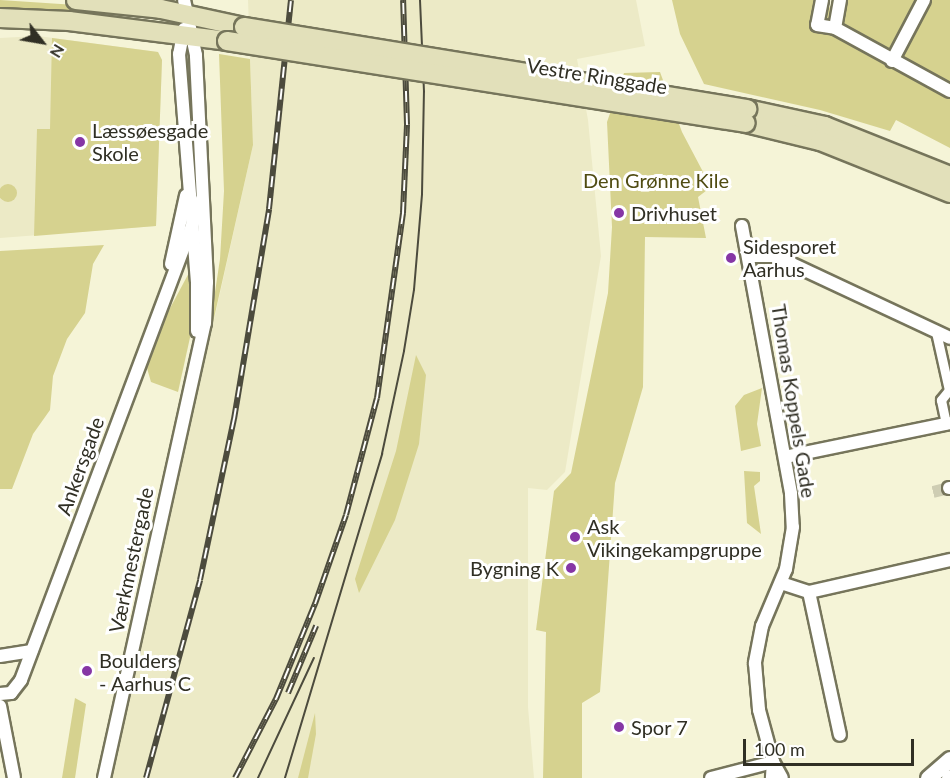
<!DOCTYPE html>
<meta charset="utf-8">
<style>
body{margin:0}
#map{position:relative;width:950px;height:778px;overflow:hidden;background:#f5f4d7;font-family:Lato,sans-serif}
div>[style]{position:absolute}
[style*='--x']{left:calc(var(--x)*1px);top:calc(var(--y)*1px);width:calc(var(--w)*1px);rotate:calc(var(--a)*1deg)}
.built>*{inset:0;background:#eceac6}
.green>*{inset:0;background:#d6d28f}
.round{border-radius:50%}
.minor-tunnel>*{height:12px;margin-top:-6px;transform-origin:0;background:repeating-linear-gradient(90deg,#cecdb3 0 12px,transparent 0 18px)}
.roads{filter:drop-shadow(2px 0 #76755b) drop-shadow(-2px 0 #76755b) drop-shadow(0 2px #76755b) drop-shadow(0 -2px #76755b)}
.pedestrian>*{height:9px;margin:-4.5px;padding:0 4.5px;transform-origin:4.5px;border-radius:4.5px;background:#fff}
.minor>*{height:12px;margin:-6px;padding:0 6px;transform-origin:6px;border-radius:6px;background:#fff}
.tertiary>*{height:15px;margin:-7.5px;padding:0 7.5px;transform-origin:7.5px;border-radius:7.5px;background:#fff}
.secondary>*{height:18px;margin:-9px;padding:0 9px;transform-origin:9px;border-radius:9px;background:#e2e0ba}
.tram>*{height:1.5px;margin:-0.75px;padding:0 0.75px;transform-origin:0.75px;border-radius:0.75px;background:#4c4b3d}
.rail>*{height:6px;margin-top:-3px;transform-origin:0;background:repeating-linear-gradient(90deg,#fff 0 11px,#4c4b3d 0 22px);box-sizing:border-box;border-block:2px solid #4c4b3d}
.bridges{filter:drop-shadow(2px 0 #76755b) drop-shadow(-2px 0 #76755b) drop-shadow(0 2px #76755b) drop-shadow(0 -2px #76755b)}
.secondary-bridge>*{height:18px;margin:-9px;padding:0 9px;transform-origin:9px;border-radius:9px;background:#e2e0ba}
.dots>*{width:16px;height:16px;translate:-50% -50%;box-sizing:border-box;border:3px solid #fff;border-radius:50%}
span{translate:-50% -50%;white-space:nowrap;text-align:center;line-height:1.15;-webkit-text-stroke:6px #fff;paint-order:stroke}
.street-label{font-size:20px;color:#302f24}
.poi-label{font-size:20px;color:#302f24}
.left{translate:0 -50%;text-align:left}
.right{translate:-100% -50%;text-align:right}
.park-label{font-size:20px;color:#504c12}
.north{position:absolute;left:12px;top:12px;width:60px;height:60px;-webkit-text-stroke:4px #fff;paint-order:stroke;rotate:121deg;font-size:16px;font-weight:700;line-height:24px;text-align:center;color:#302f24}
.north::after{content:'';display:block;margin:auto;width:21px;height:27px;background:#302f24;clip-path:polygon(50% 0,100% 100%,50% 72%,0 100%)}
.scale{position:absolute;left:743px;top:739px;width:171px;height:27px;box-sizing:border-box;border:3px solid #302f24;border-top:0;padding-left:8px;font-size:18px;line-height:21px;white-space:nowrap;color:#302f24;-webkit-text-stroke:4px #fff;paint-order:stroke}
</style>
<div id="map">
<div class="built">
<i style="clip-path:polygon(248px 0,636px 0,645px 46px,577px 59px,588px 120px,601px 256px,565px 472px,547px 490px,528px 488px,528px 707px,534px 778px,112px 778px,253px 145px)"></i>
<i style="clip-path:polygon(38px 36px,158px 52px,162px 60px,156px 226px,0 238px,0 38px)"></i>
</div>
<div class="green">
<i style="clip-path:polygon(0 0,91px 6px,106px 11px,0 10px)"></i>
<i style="clip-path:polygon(672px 0,817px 0,811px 32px,835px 0,950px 0,950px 148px,896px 120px,890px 131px,820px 110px,704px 84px,680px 34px)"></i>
<i style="clip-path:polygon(52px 38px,158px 52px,162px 60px,156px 226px,34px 236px,37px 129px,50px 129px)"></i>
<i style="clip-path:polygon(219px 54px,250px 59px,253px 145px,205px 358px,220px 259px,224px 191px)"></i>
<i style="clip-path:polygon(660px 72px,682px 132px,711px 187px,698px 197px,706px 238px,645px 237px,643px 387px,615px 483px,600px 692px,582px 703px,582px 778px,543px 778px,546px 632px,536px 630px,554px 491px,571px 473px,608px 293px,612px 227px,607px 122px,624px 73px)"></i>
<i class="round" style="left:-1px;top:184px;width:18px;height:18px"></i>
<i style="clip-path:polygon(104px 245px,93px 264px,85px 313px,67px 339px,53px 376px,50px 410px,33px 434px,12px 489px,0 489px,0 251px)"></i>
<i style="clip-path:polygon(191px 269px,191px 333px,178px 392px,151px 382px,147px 368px,168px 312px)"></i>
<i style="clip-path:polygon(416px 355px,426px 375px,419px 444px,395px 520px,359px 593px,355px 579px,396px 451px)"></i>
<i style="clip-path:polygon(762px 388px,757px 424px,761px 446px,741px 451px,735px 406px,744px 395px)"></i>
<i style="clip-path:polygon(744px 471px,760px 472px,760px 481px,754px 486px,761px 534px,747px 523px)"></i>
<i style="clip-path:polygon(75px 698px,86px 704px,75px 778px,62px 778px)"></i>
<i style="clip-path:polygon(315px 713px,316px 734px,308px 778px,298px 778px)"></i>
</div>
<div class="minor-tunnel">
<i style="--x:933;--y:492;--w:16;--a:-14"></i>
</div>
<div class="roads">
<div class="pedestrian">
<i style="--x:936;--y:332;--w:59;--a:77.4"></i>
<i style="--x:949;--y:390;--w:13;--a:129"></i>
<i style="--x:941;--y:400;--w:25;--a:78"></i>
</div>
<div class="minor">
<i style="--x:822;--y:0;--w:25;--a:101"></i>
<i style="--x:817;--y:25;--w:18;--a:9"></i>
<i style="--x:840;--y:0;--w:28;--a:100"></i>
<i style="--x:835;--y:28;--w:131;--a:28.7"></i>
<i style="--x:184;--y:29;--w:25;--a:101"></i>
<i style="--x:179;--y:54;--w:228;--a:85.5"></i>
<i style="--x:197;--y:281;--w:50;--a:90"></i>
<i style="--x:892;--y:61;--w:69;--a:-62.3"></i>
<i style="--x:742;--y:226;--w:272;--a:79.6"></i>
<i style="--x:791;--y:494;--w:33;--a:87"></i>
<i style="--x:793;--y:527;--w:43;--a:99.5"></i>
<i style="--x:786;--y:569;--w:62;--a:112.8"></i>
<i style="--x:762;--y:626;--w:38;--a:101"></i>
<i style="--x:755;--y:663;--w:47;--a:85.1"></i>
<i style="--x:759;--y:710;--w:54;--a:74.9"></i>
<i style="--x:773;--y:762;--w:16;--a:94"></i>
<i style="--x:750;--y:256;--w:25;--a:0"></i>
<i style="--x:775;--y:256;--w:193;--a:25.1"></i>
<i style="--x:171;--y:264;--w:70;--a:-77.6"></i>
<i style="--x:785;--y:457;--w:168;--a:-11.6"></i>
<i style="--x:949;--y:488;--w:1;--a:0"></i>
<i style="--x:781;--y:583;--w:29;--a:18"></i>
<i style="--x:809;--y:592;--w:145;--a:-12.8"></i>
<i style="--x:809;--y:592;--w:146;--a:77.8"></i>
<i style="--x:0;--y:656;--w:32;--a:-9"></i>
<i style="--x:0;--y:694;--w:11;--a:-5"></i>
<i style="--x:11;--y:693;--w:16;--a:-52"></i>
<i style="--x:21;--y:680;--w:514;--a:-69.38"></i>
<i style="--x:0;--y:706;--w:73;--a:79"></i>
<i style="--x:773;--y:762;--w:18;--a:61"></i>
<i style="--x:104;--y:778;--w:466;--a:-77.5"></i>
<i style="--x:205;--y:323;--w:41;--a:-87.2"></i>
<i style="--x:207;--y:282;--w:227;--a:-92.8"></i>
<i style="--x:196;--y:55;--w:56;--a:-102.3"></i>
<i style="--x:711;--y:778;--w:64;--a:-14.5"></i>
</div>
<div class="tertiary">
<i style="--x:928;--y:778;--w:29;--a:-41"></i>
<i style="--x:949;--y:778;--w:1;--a:-45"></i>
</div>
<div class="secondary">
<i style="--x:76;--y:0;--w:85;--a:6"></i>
<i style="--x:161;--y:9;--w:85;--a:12.2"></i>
<i style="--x:0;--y:18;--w:69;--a:2.5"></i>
<i style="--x:69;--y:21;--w:159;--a:7.2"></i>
<i style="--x:747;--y:109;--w:80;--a:12.3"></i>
<i style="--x:825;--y:126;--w:135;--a:21.8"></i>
<i style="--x:746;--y:123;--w:76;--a:13.7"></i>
<i style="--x:820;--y:141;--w:140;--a:21.8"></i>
</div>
</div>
<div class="tram">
<i style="--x:258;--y:778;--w:132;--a:-65"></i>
<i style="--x:285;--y:778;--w:338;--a:-73.3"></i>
<i style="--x:382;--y:454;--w:105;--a:-77.9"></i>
<i style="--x:404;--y:351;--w:62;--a:-80.7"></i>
<i style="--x:414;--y:290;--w:96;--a:-85.2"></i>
<i style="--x:422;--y:194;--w:102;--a:-88.9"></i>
<i style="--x:424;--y:92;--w:92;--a:-92.5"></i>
</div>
<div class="rail">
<i style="--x:288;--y:693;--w:73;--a:-67.3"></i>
<i style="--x:146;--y:778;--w:205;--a:-74.7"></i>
<i style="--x:200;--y:580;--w:165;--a:-78.1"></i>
<i style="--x:234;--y:419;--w:213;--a:-80.5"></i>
<i style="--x:269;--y:209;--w:210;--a:-84"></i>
<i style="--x:235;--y:778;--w:89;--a:-62.6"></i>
<i style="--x:276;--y:699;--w:103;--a:-67.7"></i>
<i style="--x:315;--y:604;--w:94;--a:-70.8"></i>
<i style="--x:346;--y:515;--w:121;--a:-75.2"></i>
<i style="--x:377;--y:398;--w:187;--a:-82"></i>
<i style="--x:403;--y:213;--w:89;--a:-87.4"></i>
<i style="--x:407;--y:124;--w:124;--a:-91.8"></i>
</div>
<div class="bridges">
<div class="secondary-bridge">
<i style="--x:244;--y:27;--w:510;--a:9.26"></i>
<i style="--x:227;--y:41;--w:525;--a:8.98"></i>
</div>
</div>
<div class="dots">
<i style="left:80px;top:142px;background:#8636a5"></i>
<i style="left:619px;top:213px;background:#8636a5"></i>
<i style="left:731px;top:258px;background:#8636a5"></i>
<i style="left:575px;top:537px;background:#8636a5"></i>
<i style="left:571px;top:568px;background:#8636a5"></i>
<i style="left:87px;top:671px;background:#8636a5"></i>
<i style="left:619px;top:727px;background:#8636a5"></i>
</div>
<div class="street-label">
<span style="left:597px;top:76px;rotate:9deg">Vestre Ringgade</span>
<span style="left:794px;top:401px;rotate:81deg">Thomas Koppels Gade</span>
<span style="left:80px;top:466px;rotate:-70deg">Ankersgade</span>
<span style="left:131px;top:560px;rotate:-78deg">Værkmestergade</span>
</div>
<div class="poi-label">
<span class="left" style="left:92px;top:142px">Læssøesgade<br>Skole</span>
<span class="left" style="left:631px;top:213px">Drivhuset</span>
<span class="left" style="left:743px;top:258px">Sidesporet<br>Aarhus</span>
<span class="left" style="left:587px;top:538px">Ask<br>Vikingekampgruppe</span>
<span class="right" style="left:559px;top:568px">Bygning K</span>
<span class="left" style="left:99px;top:672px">Boulders<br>- Aarhus C</span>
<span class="left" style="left:631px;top:727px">Spor 7</span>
</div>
<div class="park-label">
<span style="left:656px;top:180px">Den Grønne Kile</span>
</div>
<div class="north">N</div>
<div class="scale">100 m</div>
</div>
